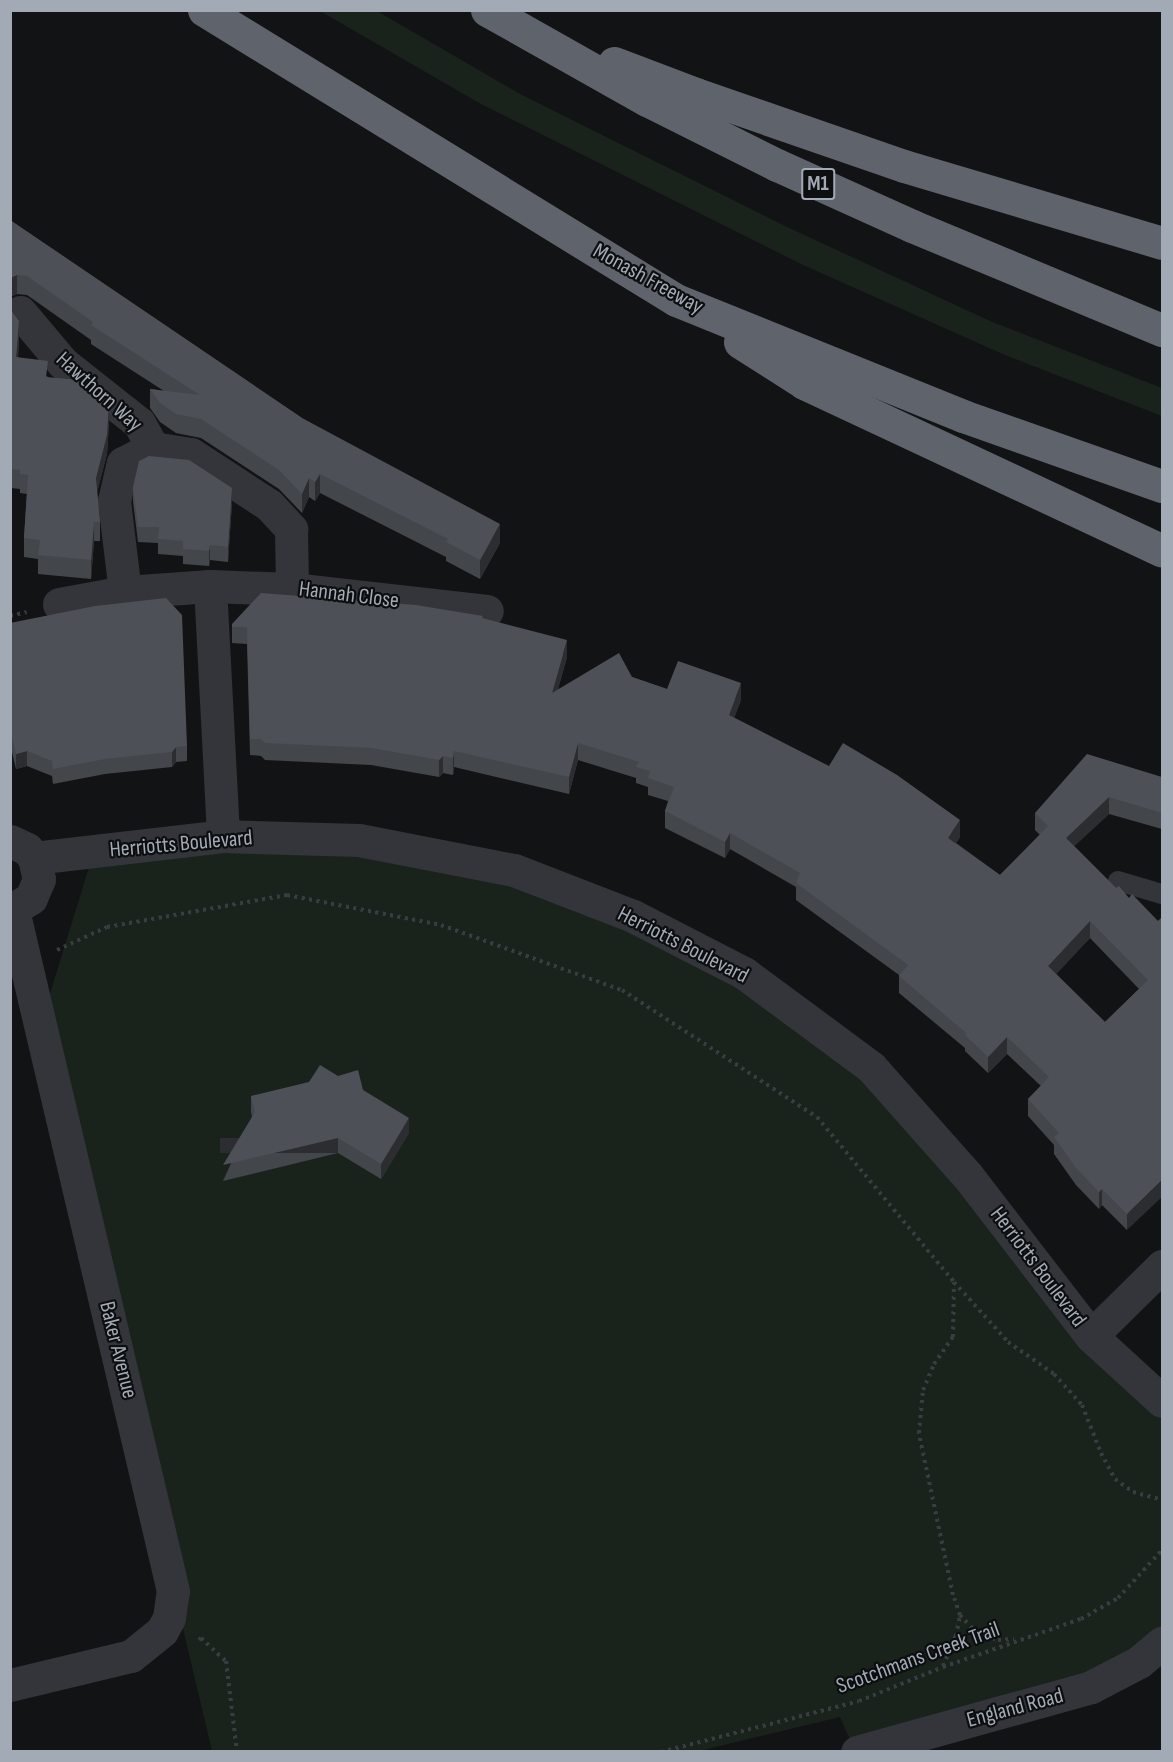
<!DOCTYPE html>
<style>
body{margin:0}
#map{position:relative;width:1173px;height:1762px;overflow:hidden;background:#121314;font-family:"Sofia Sans Condensed",sans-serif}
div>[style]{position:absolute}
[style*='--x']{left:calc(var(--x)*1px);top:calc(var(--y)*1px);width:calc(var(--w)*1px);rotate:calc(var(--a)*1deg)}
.green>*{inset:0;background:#1a231b}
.path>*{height:4px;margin-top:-2px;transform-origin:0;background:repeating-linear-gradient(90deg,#393c41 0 3px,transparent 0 7.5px)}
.lane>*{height:20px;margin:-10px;padding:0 10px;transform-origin:10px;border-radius:10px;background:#33353a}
.street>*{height:33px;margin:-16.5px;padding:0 16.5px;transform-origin:16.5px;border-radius:16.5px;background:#33353a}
.highway>*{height:33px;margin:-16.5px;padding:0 16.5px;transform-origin:16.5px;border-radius:16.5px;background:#5f636b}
.wall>*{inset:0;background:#43464a}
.shaded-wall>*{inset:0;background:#2b2d30;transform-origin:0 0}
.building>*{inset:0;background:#4d5056}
span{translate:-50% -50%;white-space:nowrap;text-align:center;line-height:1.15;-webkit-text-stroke:4.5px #0d0e0f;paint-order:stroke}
.shield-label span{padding:2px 4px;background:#0d0e0f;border:2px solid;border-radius:4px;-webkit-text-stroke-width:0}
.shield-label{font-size:21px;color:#a2aab6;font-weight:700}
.street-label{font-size:22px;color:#a2aab6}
.frame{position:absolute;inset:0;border:12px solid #a2aab6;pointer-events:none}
</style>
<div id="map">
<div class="green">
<i style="clip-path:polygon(320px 11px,377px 11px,520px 94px,785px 226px,990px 321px,1162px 388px,1162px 416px,1005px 355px,801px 264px,481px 104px)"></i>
<i style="clip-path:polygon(359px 840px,633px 916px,871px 1067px,1162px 1401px,1162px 1643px,1139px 1662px,855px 1751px,840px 1717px,695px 1752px,212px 1751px,40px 1026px,94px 851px)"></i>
</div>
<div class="path">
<i style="--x:10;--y:616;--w:17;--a:-13"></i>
<i style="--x:57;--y:950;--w:55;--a:-24.7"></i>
<i style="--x:107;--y:927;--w:183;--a:-10.1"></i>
<i style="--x:287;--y:895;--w:157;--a:11"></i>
<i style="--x:441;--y:925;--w:192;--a:19.8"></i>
<i style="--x:622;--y:990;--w:233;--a:33.1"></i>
<i style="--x:817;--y:1117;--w:214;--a:50.3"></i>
<i style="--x:954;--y:1282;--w:81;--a:48"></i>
<i style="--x:1008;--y:1342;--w:56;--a:34.8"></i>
<i style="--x:1054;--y:1374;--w:42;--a:47.9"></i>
<i style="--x:1082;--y:1405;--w:52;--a:68.4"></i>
<i style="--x:1101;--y:1453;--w:30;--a:62"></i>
<i style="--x:1115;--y:1479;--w:22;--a:36"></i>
<i style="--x:1133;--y:1492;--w:30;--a:15"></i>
<i style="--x:960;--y:1615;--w:21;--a:47"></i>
<i style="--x:974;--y:1630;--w:13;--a:29"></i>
<i style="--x:985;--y:1636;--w:14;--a:17"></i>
<i style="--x:998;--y:1640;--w:16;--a:-4"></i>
<i style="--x:199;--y:1640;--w:3;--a:-45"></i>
<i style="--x:201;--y:1638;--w:34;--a:43"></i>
<i style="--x:226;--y:1661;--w:92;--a:83.1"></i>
<i style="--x:943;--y:1666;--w:33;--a:-67"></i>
<i style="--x:956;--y:1636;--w:21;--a:-79"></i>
<i style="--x:960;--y:1615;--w:21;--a:-109"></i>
<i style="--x:953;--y:1595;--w:166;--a:-101.9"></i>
<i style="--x:919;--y:1433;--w:43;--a:-84.7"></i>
<i style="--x:923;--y:1390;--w:28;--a:-67"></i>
<i style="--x:934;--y:1364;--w:33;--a:-55"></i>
<i style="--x:953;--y:1337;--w:55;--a:-89"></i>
<i style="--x:661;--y:1752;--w:204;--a:-14.4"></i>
<i style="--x:859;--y:1701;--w:91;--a:-22"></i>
<i style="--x:943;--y:1667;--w:146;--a:-19.2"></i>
<i style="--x:1081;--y:1619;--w:43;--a:-29.6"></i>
<i style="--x:1118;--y:1598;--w:65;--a:-47.5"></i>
</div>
<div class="lane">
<i style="--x:1118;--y:881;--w:46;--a:16.5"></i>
</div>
<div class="street">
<i style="--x:20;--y:312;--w:67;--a:49.9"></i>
<i style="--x:63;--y:363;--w:97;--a:38.3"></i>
<i style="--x:139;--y:423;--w:29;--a:61"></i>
<i style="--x:153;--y:448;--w:38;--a:9"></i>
<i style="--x:191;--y:454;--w:93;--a:33.2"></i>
<i style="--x:269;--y:505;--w:33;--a:47"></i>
<i style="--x:291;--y:529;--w:60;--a:89"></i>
<i style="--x:210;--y:586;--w:250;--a:87"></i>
<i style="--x:125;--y:592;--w:92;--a:-96.9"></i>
<i style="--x:114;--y:501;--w:39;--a:-77"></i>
<i style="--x:123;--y:463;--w:34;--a:-27"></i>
<i style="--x:59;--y:604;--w:67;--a:-10.3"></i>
<i style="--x:125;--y:592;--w:85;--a:-4"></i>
<i style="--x:210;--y:586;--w:82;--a:2.1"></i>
<i style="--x:292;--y:589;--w:196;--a:6.4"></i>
<i style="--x:10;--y:841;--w:19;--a:25"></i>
<i style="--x:27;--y:849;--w:11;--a:52"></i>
<i style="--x:34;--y:858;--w:22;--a:77"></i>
<i style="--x:39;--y:879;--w:21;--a:113"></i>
<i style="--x:31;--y:898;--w:25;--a:148"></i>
<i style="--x:34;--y:858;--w:190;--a:-6.6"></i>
<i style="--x:223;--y:836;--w:136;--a:1.7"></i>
<i style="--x:359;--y:840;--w:158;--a:11"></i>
<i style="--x:514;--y:870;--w:128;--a:21.1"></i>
<i style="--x:633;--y:916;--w:125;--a:27.2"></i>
<i style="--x:744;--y:973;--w:158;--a:36.5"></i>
<i style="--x:871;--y:1067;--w:144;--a:48.4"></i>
<i style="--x:967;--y:1175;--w:203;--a:52.4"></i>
<i style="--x:1091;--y:1336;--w:96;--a:42.5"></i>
<i style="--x:1091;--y:1336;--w:100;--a:-44.6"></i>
<i style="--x:10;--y:1685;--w:124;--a:-13.5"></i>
<i style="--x:131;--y:1656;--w:40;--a:-39"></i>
<i style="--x:162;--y:1631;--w:15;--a:-62"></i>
<i style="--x:169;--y:1618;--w:27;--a:-82"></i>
<i style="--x:173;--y:1591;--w:700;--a:-103.22"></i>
<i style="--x:857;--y:1752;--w:243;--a:-15.5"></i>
<i style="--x:1091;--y:1687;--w:54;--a:-27.5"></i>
<i style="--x:1139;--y:1662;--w:30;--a:-40"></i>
</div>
<div class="highway">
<i style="--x:204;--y:10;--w:554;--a:31.57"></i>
<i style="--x:676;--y:300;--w:310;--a:22"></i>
<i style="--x:963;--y:416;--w:211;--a:19.4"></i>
<i style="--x:487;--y:10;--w:184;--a:29.4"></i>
<i style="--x:647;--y:100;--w:145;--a:26.6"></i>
<i style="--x:777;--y:165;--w:148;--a:24.3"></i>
<i style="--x:912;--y:226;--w:271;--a:22.6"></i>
<i style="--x:614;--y:63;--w:88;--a:20.7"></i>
<i style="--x:696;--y:94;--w:220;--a:19.1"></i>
<i style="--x:904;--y:166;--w:269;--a:16.6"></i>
<i style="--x:740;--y:342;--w:76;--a:32.6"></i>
<i style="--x:804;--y:383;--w:395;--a:25.1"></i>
</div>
<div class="wall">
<i style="clip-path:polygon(10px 220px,302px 418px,500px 543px,480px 579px,446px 561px,446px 557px,320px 493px,315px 501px,309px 497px,302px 513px,279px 489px,201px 438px,176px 433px,160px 422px,150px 408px,150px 389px,164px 391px,91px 344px,91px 340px,27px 295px,17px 294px,10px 297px)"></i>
<i style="clip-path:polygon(10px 309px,19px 340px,18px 357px,48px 377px,109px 423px,107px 454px,97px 492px,100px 522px,100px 541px,94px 541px,91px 579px,38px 574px,38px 559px,24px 557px,24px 538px,27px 494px,20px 493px,20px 489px,11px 488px,11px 480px,10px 480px)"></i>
<i style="clip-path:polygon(133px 487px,232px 503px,228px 562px,210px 560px,209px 566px,183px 564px,183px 556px,158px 554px,158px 543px,138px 542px,133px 502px)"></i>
<i style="clip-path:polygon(evenodd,483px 619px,567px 657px,558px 689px,632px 677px,667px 689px,741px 700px,734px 718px,960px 837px,956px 843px,1000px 875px,1040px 835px,1035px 830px,1035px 813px,1162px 777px,1162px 829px,1109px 814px,1074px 846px,1116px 888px,1158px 921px,1127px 1230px,1102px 1205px,1099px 1209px,1076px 1185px,1054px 1154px,1054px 1145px,1028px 1116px,1028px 1099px,1041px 1086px,1007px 1054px,988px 1073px,965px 1051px,965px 1048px,899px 993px,899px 975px,796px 900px,796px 887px,730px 849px,725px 858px,665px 828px,665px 811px,668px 801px,648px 795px,648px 787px,636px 783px,636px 778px,578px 760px,569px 794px,454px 767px,453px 775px,443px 773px,439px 777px,371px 765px,265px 760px,261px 756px,250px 755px,247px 644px,232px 643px,232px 624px,483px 619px,1090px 938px,1139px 989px,1105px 1022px,1056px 974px,1090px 938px)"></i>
<i style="clip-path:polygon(10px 623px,187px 746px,187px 761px,176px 762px,172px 767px,105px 774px,53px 784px,52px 776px,27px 766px,16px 769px,10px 744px)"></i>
<i style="clip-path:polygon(363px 1090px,409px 1133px,381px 1179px,338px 1153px,223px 1181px,252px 1117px,251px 1112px,251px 1096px)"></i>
</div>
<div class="shaded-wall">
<i style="clip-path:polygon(17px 275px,17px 294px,10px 297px,10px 278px)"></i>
<i style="clip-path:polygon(19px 321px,19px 340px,16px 376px,16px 357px)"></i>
<i style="clip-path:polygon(109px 404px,109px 423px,107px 454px,96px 497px,96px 478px)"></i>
<i style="clip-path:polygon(320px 474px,320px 493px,315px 501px,315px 482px)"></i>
<i style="clip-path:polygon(309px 478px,309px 497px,302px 513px,302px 494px)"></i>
<i style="clip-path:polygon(232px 488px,232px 503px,228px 562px,228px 547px)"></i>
<i style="clip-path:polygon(94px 522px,94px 541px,91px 579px,91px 560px)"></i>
<i style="clip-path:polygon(500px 524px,500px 543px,480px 579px,480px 560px)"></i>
<i style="clip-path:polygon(210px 545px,210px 560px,209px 566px,209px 551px)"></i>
<i style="clip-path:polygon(567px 640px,567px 657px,552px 710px,552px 693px)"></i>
<i style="clip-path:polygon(741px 683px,741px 700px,729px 732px,729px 715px)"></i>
<i style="clip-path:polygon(578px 743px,578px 760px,569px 794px,569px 777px)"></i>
<i style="clip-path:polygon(176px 747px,176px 762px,172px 767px,172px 752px)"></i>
<i style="clip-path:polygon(27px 751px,27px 766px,16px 769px,16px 754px)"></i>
<i style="clip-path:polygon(454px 751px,454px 767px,453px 775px,453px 758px)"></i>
<i style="clip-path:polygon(443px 756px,443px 773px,439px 777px,439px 760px)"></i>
<i style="clip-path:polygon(1109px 797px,1109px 814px,1066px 854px,1066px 838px)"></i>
<i style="clip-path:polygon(960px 820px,960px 837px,948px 854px,948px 838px)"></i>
<i style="clip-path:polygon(730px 833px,730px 849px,725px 858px,725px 842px)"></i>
<i style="clip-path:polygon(1090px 921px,1090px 938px,1048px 983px,1048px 966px)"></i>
<i style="clip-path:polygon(1007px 1037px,1007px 1054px,988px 1073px,988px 1057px)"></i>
<i style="clip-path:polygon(409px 1118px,409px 1133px,381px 1179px,381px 1164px)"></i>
<i style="left:338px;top:1138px;width:15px;height:118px;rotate:90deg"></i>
<i style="clip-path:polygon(1162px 1180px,1162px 1197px,1127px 1230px,1127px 1214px)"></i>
<i style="clip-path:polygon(1102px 1189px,1102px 1205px,1099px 1209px,1099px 1192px)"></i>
</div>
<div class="building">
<i style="clip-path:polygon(10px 220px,302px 418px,500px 524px,480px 560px,446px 542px,448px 539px,320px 474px,315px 482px,309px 478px,302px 494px,279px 470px,201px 419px,176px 414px,160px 403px,150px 389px,200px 395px,91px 325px,93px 322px,27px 276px,17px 275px,10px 278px)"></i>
<i style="clip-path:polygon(10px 309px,19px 321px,16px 357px,48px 361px,46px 377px,79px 380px,109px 404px,107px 435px,96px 478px,100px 522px,94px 522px,91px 560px,38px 555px,40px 540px,24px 538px,28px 475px,20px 474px,20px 470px,11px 469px,12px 461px,10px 461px)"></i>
<i style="clip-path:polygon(149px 456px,189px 460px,232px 488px,228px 547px,210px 545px,209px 551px,183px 549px,183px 541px,158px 539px,159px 527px,138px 527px,133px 487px,139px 461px)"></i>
<i style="clip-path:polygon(evenodd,261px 593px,416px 605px,483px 616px,482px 618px,567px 640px,552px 693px,619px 653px,632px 677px,667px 689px,678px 661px,741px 683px,729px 715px,829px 766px,843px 743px,897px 775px,960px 820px,948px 838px,1000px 875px,1048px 826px,1035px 813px,1087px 754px,1162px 777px,1162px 813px,1109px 797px,1066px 838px,1116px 888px,1119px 886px,1129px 898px,1132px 894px,1158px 921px,1162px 917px,1162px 1180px,1127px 1214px,1102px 1189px,1099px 1192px,1076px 1168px,1054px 1137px,1059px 1133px,1028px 1099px,1049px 1077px,1007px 1037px,988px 1057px,965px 1035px,966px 1033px,899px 976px,908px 965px,796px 883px,800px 873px,730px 833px,725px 842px,665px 811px,674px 787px,648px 778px,650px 771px,636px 767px,639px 762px,578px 743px,569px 777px,454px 751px,453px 758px,443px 756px,439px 760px,371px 748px,265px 743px,261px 739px,250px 739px,247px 627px,232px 627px,232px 624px,261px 593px,1090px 921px,1148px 980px,1105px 1022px,1048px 966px,1090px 921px)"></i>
<i style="clip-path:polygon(166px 598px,182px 615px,187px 746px,176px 747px,172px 752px,105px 759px,53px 769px,52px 761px,27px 751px,16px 754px,10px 729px,10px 623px,95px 606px)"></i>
<i style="clip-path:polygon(320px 1065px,338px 1076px,358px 1070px,363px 1090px,409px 1118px,381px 1164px,338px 1138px,223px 1165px,255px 1112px,251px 1096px,309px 1082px)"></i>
</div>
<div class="shield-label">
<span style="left:818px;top:184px">M1</span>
</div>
<div class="street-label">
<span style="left:648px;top:279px;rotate:29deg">Monash Freeway</span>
<span style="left:99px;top:392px;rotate:42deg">Hawthorn Way</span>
<span style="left:349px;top:595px;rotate:7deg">Hannah Close</span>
<span style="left:181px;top:844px;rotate:-5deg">Herriotts Boulevard</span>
<span style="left:683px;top:945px;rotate:27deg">Herriotts Boulevard</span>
<span style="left:1038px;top:1267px;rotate:53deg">Herriotts Boulevard</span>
<span style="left:118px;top:1350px;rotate:76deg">Baker Avenue</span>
<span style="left:918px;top:1658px;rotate:-20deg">Scotchmans Creek Trail</span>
<span style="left:1015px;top:1708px;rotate:-15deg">England Road</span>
</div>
<div class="frame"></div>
</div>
